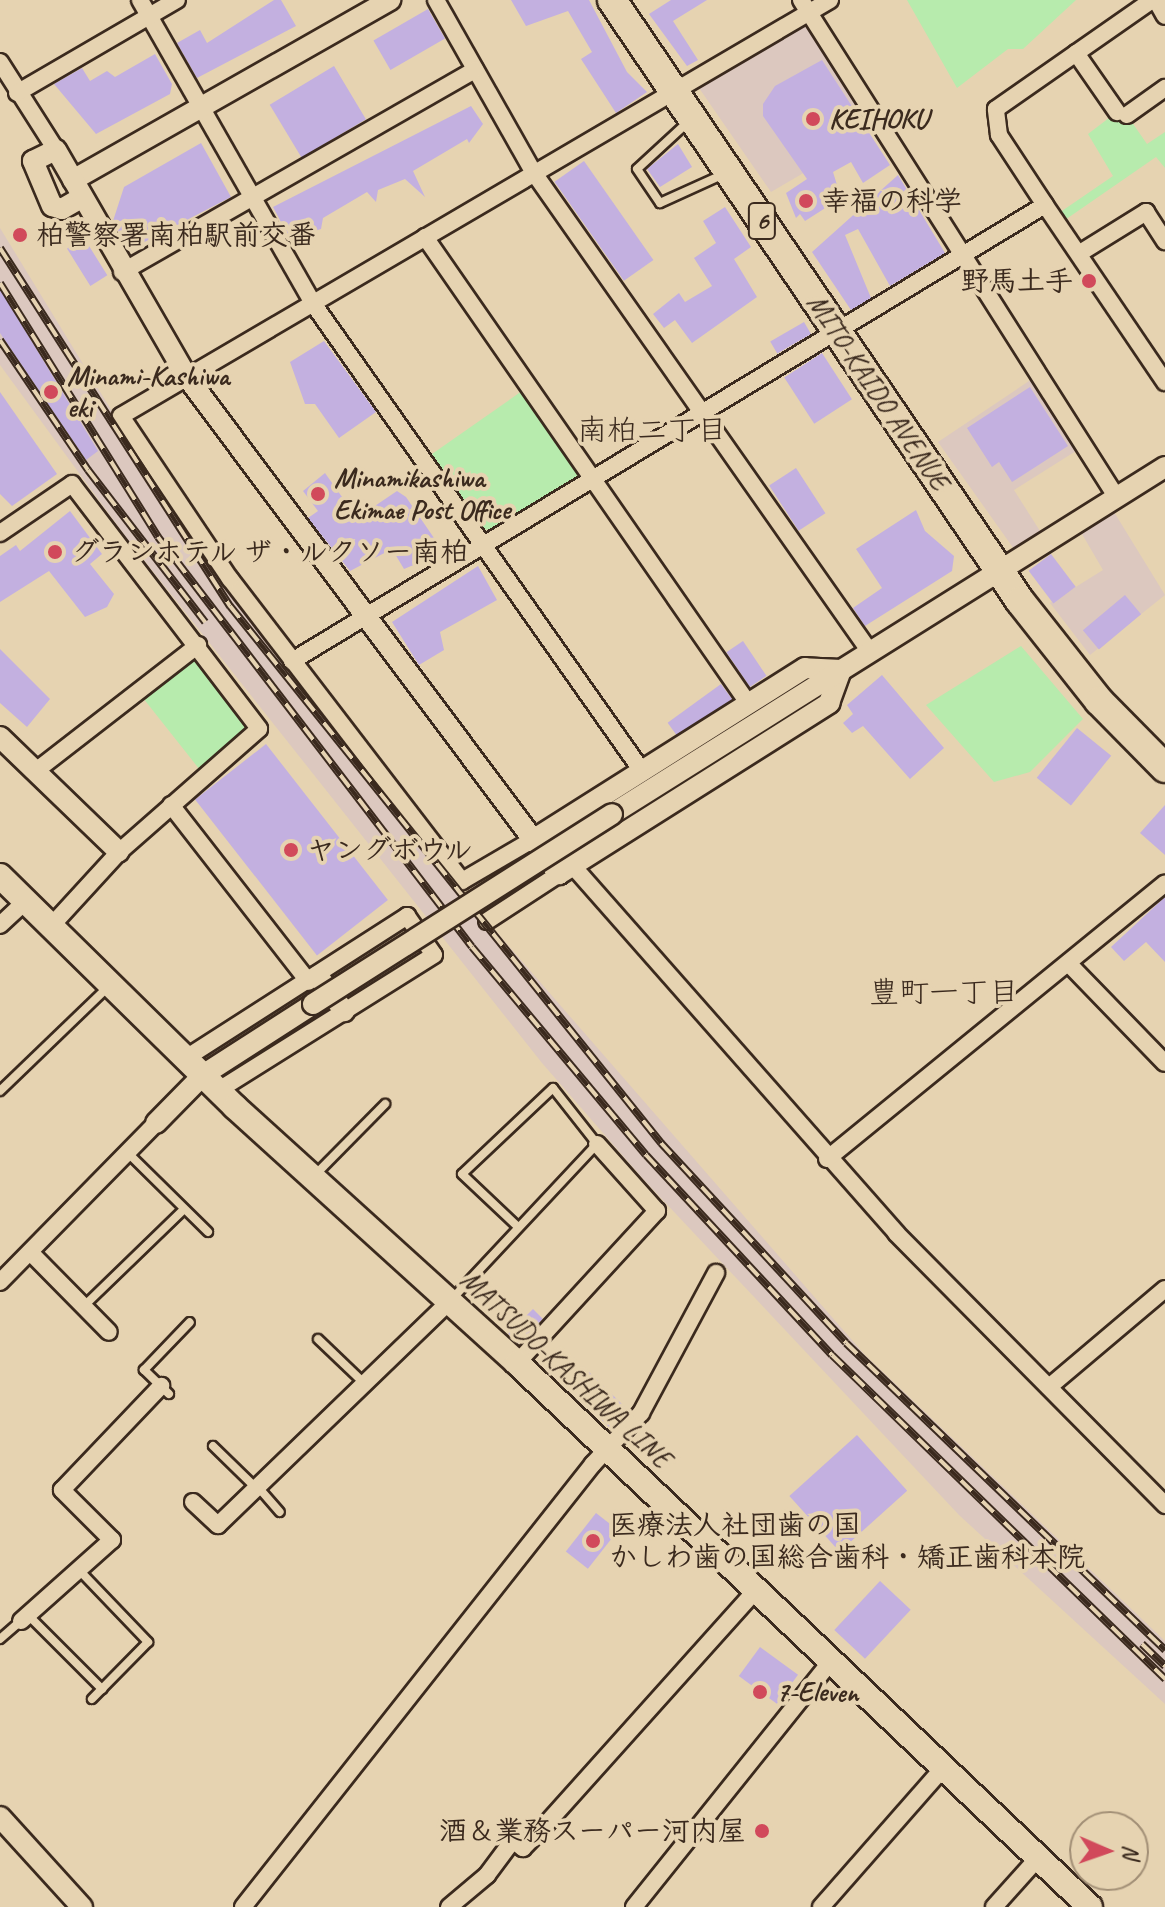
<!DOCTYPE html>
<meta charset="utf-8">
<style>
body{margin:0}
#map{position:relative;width:1165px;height:1907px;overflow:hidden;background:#e6d3b1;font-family:Caveat,"Klee One",sans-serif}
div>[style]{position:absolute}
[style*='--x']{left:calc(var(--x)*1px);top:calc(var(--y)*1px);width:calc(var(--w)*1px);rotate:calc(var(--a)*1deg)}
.built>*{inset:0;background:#dcc8bf}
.green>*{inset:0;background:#b7ebad}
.building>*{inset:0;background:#c3b0e0;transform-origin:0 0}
.roads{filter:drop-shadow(2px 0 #3b2a1e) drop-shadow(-2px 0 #3b2a1e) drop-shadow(0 2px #3b2a1e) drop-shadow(0 -2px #3b2a1e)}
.service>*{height:8px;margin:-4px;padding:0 4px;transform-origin:4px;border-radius:4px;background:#e6d3b1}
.minor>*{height:16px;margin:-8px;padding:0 8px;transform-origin:8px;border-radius:8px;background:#e6d3b1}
.tertiary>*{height:20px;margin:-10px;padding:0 10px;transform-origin:10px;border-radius:10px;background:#e6d3b1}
.secondary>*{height:24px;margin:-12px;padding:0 12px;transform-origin:12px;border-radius:12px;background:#e6d3b1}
.trunk>*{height:28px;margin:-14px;padding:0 14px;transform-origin:14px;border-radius:14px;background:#e6d3b1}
.rail>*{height:8px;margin-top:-4px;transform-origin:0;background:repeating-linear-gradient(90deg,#e6d3b1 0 15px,#3b2a1e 0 30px);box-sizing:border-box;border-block:2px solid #3b2a1e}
.bridges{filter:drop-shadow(2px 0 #3b2a1e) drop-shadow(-2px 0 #3b2a1e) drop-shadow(0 2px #3b2a1e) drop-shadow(0 -2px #3b2a1e)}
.tertiary-bridge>*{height:20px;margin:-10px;padding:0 10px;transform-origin:10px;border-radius:10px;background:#e6d3b1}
.dots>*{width:22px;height:22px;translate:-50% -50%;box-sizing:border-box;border:4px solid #e6d3b1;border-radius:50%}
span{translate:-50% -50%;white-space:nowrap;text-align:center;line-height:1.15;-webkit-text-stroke:8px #e6d3b1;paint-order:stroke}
.shield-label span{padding:2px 6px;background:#e6d3b1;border:2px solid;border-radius:6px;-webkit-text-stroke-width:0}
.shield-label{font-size:26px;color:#3b2a1e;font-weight:700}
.poi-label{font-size:28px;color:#3b2a1e;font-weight:700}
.left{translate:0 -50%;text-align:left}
.right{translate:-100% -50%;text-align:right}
.street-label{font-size:28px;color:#3b2a1e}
.neighbourhood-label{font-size:30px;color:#3b2a1e}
.north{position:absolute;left:1069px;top:1811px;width:80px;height:80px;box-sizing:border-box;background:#e6d3b1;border:2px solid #a28f76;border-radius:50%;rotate:92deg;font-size:22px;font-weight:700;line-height:32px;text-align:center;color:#3b2a1e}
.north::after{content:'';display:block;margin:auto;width:28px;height:36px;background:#d1495b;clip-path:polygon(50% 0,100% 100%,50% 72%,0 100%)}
</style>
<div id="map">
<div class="built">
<i style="clip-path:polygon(801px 25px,812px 30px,877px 130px,771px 192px,699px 88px)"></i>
<i style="clip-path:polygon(0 228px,146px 467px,479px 912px,865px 1355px,1165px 1641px,1165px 1704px,959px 1515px,644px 1180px,542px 1063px,128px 540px,0 365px)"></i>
<i style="clip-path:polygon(1032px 379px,1076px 451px,1014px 490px,1040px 531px,1014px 549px,938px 442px)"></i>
<i style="clip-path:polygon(1114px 512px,1165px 595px,1090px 655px,1050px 603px,1103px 570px,1082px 534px)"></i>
</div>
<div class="green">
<i style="clip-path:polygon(907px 0,1076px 0,1023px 49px,1008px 49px,957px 88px)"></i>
<i style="clip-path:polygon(1122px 108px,1147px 144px,1165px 132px,1165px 168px,1156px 157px,1062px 222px,1056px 215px,1113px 176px,1088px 134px)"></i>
<i style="clip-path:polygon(522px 391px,579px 470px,577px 479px,492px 530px,482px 529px,432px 454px)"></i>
<i style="clip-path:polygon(1021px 646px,1083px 719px,1030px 772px,994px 782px,926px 705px)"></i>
<i style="clip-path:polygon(194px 658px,252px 723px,250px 732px,200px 770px,143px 698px)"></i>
</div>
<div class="building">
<i style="clip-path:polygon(274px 0,281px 0,296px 26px,197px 78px,177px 43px,200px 30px,207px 43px)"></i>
<i style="clip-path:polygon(511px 0,589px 0,627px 72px,647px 92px,616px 113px,581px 59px,592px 52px,568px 11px,526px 26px)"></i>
<i style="clip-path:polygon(671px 0,707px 0,673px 21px,698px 60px,687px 66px,649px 14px)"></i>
<i style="left:428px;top:9px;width:34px;height:63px;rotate:60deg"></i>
<i style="clip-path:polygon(155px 54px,172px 84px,170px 94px,96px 134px,54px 84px,82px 68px,90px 81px,107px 71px,115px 77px)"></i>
<i style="clip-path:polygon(822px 60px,890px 165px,863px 183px,851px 162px,833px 172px,841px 198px,805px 221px,800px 214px,796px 218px,786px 193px,807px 179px,763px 116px,763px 104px,775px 86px)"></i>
<i style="left:334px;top:66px;width:62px;height:75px;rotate:59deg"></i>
<i style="clip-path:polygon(471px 106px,483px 124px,469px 143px,467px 139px,413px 171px,425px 197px,405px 179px,378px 190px,376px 202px,367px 192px,323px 218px,321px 229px,290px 239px,273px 207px)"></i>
<i style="clip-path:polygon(201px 143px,231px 197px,129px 250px,113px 221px,124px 187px)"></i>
<i style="clip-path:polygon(678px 144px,692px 167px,660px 187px,647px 169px)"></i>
<i style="left:584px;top:161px;width:121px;height:36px;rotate:55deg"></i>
<i style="clip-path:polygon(898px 175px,945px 253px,890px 286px,858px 229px,845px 235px,871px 298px,851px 310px,812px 252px)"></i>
<i style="clip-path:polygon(725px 207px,751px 247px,734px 259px,757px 297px,692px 343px,675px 320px,664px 328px,653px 314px,679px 293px,685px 302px,712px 286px,694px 258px,716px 243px,703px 221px)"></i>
<i style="left:84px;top:238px;width:44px;height:20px;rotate:58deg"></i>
<i style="clip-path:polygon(0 289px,98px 451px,86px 460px,0 333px)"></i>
<i style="left:804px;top:322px;width:14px;height:39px;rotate:60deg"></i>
<i style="clip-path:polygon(324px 341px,376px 412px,339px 438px,315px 404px,305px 404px,290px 362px)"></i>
<i style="left:822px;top:353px;width:55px;height:45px;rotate:57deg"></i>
<i style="clip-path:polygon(1030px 387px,1068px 446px,1012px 482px,999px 462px,992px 467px,967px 428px)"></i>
<i style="clip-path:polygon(0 392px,57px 474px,12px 506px,0 494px)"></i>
<i style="left:796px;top:468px;width:54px;height:32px;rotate:57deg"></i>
<i style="clip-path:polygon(325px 473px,357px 518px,397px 491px,406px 497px,434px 538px,428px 559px,404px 569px,392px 549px,350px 571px,308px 518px,318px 511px,303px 491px)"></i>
<i style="clip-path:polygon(916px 510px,925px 531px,954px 556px,952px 571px,865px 626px,853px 608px,882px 588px,856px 549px)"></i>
<i style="clip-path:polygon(70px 511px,102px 554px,90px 564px,114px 594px,107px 607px,85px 617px,49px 571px,0 602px,0 556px,16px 545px,20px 551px)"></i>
<i style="left:1051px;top:554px;width:41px;height:28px;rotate:53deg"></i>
<i style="clip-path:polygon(478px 566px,497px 600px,440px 632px,444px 650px,419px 665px,392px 622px)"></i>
<i style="left:1125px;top:595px;width:25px;height:55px;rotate:50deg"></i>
<i style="left:743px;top:641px;width:42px;height:20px;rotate:56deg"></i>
<i style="clip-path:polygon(0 649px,50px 699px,27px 727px,0 703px)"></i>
<i style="clip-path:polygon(882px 675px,944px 748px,910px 779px,863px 726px,852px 733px,843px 723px,853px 714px,847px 705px)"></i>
<i style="left:721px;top:684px;width:19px;height:66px;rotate:54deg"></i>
<i style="left:1077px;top:728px;width:44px;height:64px;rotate:39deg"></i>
<i style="left:266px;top:744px;width:198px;height:90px;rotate:52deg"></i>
<i style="clip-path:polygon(1165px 805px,1165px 855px,1140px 833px)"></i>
<i style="clip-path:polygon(1165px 897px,1165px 962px,1146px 942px,1124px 961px,1111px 947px)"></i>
<i style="left:533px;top:1309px;width:14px;height:35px;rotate:45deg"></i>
<i style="clip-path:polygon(589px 1372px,627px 1409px,611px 1429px,577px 1396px,576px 1386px)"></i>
<i style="left:857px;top:1435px;width:75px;height:91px;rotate:48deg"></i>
<i style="left:596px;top:1513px;width:28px;height:49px;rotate:38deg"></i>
<i style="left:880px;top:1581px;width:42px;height:67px;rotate:43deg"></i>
<i style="left:760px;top:1647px;width:47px;height:36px;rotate:36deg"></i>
</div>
<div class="roads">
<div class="service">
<i style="--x:688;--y:122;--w:69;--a:137.3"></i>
<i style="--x:637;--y:169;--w:41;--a:55.9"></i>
<i style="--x:660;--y:203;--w:70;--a:-24.4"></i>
<i style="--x:0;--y:1091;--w:150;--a:-43.9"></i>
<i style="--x:129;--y:1154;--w:111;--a:44.6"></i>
<i style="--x:315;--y:1175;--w:100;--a:-45.4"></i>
<i style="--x:451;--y:1300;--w:214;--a:-46.9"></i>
<i style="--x:597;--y:1144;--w:71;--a:-128.2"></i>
<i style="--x:553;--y:1088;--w:125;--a:136.6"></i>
<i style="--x:462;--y:1174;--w:77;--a:43.4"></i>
<i style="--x:84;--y:1306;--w:139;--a:-44.1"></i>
<i style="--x:318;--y:1339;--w:62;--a:43.7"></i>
<i style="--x:169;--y:1394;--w:35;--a:-136"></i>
<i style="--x:144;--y:1370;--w:66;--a:-46.2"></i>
<i style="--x:213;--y:1446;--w:60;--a:44.3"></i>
<i style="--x:258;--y:1487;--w:33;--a:49"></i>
<i style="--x:79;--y:1570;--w:100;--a:46.2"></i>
<i style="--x:148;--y:1642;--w:80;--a:134.5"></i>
<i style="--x:28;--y:1615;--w:105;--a:45"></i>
<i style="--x:0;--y:1639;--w:28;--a:-41"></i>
</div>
<div class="minor">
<i style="--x:140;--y:0;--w:348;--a:60.3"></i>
<i style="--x:312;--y:302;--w:573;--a:54.87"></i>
<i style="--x:436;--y:0;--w:199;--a:60.5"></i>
<i style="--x:534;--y:173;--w:585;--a:54.95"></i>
<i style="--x:801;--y:0;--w:590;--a:57.6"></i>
<i style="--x:1156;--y:0;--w:18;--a:61"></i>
<i style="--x:1076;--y:53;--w:72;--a:55.2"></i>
<i style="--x:0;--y:62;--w:104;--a:57.5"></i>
<i style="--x:17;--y:93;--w:185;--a:-30.2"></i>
<i style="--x:1127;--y:115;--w:47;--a:-35.4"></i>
<i style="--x:1045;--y:205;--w:84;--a:-123.3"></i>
<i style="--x:999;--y:135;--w:26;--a:-97"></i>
<i style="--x:996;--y:109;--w:190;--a:-34.9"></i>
<i style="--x:425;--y:237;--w:567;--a:55.27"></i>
<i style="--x:1080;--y:253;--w:78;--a:-31.8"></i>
<i style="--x:1146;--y:212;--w:35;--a:57"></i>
<i style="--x:122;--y:272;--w:407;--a:-29.8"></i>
<i style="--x:0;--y:533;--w:87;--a:-34.2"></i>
<i style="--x:72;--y:484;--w:308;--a:52.6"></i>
<i style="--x:259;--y:729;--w:186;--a:138.7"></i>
<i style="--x:119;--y:852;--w:99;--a:132.5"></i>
<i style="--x:292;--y:661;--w:880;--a:-31.2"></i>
<i style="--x:1045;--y:205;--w:214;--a:55.9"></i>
<i style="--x:37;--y:770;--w:204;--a:-37.8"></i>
<i style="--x:171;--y:805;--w:224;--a:52.1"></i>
<i style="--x:534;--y:839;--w:83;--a:149.7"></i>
<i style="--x:462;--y:881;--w:381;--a:-127.5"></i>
<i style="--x:230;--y:579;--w:196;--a:-123.8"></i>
<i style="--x:121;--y:416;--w:822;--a:-30.4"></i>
<i style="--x:572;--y:865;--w:490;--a:48.6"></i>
<i style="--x:896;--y:1233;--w:383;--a:45.3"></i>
<i style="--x:487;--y:921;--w:86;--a:-33.1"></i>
<i style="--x:0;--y:925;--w:35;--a:-43"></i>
<i style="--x:1068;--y:963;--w:139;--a:45.9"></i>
<i style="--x:186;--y:1058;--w:263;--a:-32.7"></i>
<i style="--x:407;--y:916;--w:47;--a:55.3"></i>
<i style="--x:434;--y:955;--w:254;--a:147.9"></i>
<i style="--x:827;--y:1159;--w:436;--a:-39.2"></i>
<i style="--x:30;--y:1252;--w:112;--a:45.4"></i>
<i style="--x:0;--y:1282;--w:223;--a:-45.5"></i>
<i style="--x:517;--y:1363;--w:207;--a:-47.4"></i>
<i style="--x:657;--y:1211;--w:90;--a:-131.8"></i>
<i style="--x:1049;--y:1387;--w:152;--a:-40.2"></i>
<i style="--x:193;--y:1502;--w:34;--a:43"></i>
<i style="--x:218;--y:1525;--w:322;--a:-44"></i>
<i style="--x:21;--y:1621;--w:122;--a:-41.7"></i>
<i style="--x:112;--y:1540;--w:71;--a:-135"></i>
<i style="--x:62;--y:1490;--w:144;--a:-46.4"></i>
<i style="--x:243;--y:1907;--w:565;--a:-51.69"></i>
<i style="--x:593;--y:1464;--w:70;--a:-46.7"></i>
<i style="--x:641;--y:1413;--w:159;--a:-61.8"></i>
<i style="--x:449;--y:1907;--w:50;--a:-40.1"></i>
<i style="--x:487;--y:1875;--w:44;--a:-53.4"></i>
<i style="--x:513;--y:1840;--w:13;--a:39"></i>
<i style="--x:523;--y:1848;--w:35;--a:-46"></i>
<i style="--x:547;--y:1823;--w:313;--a:-48.1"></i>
<i style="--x:634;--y:1907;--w:315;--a:-51.3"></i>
<i style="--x:821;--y:1907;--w:186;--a:-48.7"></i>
<i style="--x:994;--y:1907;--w:66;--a:-48.1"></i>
</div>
<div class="tertiary">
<i style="--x:73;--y:180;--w:365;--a:-29.6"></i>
<i style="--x:81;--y:198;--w:22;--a:150"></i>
<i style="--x:62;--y:209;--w:10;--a:-163"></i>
<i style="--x:52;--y:206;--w:49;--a:-112.9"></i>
<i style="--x:33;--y:161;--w:25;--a:-26"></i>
<i style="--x:56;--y:150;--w:262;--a:60"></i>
<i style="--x:187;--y:377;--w:621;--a:53.19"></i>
<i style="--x:559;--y:874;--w:320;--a:-32.3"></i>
<i style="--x:829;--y:703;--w:35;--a:-70"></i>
<i style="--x:841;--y:670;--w:36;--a:-177"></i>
<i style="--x:805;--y:668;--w:320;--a:147.7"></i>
<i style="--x:0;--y:737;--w:165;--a:44"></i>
<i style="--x:612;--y:814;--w:653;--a:-32.11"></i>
<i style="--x:318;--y:976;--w:44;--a:53.4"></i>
<i style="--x:156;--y:1123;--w:67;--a:-45.6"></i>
<i style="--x:203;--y:1075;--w:131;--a:-32.8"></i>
<i style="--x:0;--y:1817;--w:122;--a:47.7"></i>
</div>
<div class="secondary">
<i style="--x:0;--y:876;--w:330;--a:44.5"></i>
<i style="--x:235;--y:1107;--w:381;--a:42.2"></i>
<i style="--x:517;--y:1363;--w:790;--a:43.51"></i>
</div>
<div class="trunk">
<i style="--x:612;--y:0;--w:726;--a:55.83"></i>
<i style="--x:1020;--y:601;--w:127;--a:51.7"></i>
<i style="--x:1099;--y:701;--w:94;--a:45.4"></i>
</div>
</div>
<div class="rail">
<i style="--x:0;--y:248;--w:426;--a:57.3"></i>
<i style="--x:230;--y:606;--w:689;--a:51.25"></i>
<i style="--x:661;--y:1143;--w:272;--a:47.2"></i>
<i style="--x:846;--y:1343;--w:443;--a:43.9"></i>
<i style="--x:0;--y:283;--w:299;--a:58.1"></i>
<i style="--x:158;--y:537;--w:516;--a:52.55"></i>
<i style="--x:472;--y:947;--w:271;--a:50.1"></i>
<i style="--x:646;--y:1155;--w:273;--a:47.1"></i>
<i style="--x:832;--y:1355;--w:465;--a:44.2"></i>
<i style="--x:0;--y:340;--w:157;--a:55.9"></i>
<i style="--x:88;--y:470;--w:192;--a:52.4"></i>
<i style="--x:1142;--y:1644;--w:32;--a:44"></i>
</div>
<div class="bridges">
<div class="tertiary-bridge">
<i style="--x:313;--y:1004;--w:354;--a:-32.4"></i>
</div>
</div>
<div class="dots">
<i style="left:813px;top:119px;background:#d1495b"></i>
<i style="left:806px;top:201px;background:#d1495b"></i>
<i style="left:20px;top:235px;background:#d1495b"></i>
<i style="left:1089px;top:281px;background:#d1495b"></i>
<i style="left:51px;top:392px;background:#d1495b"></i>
<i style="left:318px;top:494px;background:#d1495b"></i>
<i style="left:55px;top:552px;background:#d1495b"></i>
<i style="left:291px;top:850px;background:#d1495b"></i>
<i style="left:593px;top:1541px;background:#d1495b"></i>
<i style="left:760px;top:1692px;background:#d1495b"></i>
<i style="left:762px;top:1831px;background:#d1495b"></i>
</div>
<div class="shield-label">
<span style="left:762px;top:221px">6</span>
</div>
<div class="poi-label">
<span class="left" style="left:829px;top:119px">KEIHOKU</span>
<span class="left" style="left:822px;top:201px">幸福の科学</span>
<span class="left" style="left:36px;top:235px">柏警察署南柏駅前交番</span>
<span class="right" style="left:1073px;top:281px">野馬土手</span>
<span class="left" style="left:67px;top:392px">Minami-Kashiwa<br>eki</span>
<span class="left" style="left:334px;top:494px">Minamikashiwa<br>Ekimae Post Office</span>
<span class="left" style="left:71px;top:552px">グランホテル ザ・ルクソー南柏</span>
<span class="left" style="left:307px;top:850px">ヤングボウル</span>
<span class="left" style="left:609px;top:1541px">医療法人社団歯の国<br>かしわ歯の国総合歯科・矯正歯科本院</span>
<span class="left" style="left:776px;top:1692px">7-Eleven</span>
<span class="right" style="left:746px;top:1831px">酒＆業務スーパー河内屋</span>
</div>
<div class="street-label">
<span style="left:878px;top:392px;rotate:56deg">MITO-KAIDO AVENUE</span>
<span style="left:566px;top:1369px;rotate:43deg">MATSUDO-KASHIWA LINE</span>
</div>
<div class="neighbourhood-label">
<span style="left:652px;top:430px">南柏二丁目</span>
<span style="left:944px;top:992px">豊町一丁目</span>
</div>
<div class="north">N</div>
</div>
